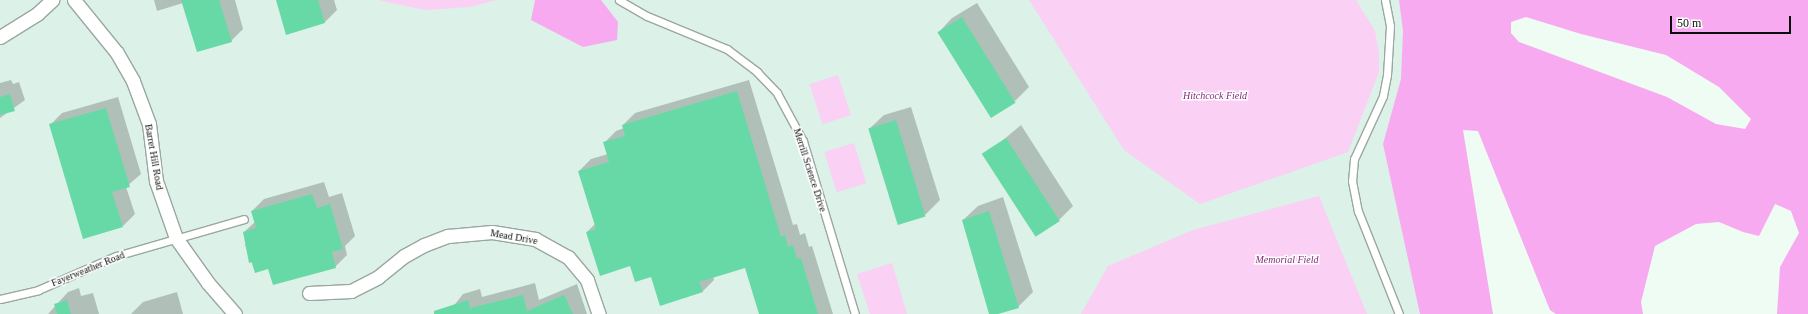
<!DOCTYPE html>
<style>
body{margin:0}
#map{position:relative;width:1808px;height:314px;overflow:hidden;background:#eefcf4;font-family:"Times New Roman",serif}
div>[style]{position:absolute}
[style*='--x']{left:calc(var(--x)*1px);top:calc(var(--y)*1px);width:calc(var(--w)*1px);rotate:calc(var(--a)*1deg)}
.built>*{inset:0;background:#dcf1e7;transform-origin:0 0}
.green>*{inset:0;background:#fad0f5;transform-origin:0 0}
.forest>*{inset:0;background:#f8aaf0}
.shadow>*{inset:0;background:#0003}
.building>*{inset:0;background:#67d9a7;transform-origin:0 0}
.roads{filter:drop-shadow(1px 0 #9aa7a0) drop-shadow(-1px 0 #9aa7a0) drop-shadow(0 1px #9aa7a0) drop-shadow(0 -1px #9aa7a0)}
.service>*{height:7px;margin:-3.5px;padding:0 3.5px;transform-origin:3.5px;border-radius:3.5px;background:#fff}
.minor>*{height:13px;margin:-6.5px;padding:0 6.5px;transform-origin:6.5px;border-radius:6.5px;background:#fff}
span{translate:-50% -50%;white-space:nowrap;text-align:center;line-height:1.15;-webkit-text-stroke:3px #fff;paint-order:stroke}
.park-label{font-size:10px;color:#842b7e;font-style:italic}
.street-label{font-size:10px;color:#0a0f0d}
.scale{position:absolute;left:1670px;top:16px;width:121px;height:18px;box-sizing:border-box;border:2px solid #0a0f0d;border-top:0;padding-left:5px;font-size:12px;line-height:14px;white-space:nowrap;color:#0a0f0d;-webkit-text-stroke:3px #fff;paint-order:stroke}
</style>
<div id="map">
<div class="built">
<i style="left:0;top:0;width:1446px;height:314px"></i>
</div>
<div class="green">
<i style="clip-path:polygon(378px 0,496px 0,470px 7px,425px 10px)"></i>
<i style="clip-path:polygon(1029px 0,1356px 0,1375px 31px,1379px 53px,1379px 72px,1348px 152px,1200px 204px,1124px 150px)"></i>
<i style="left:838px;top:75px;width:42px;height:30px;rotate:72deg"></i>
<i style="left:854px;top:143px;width:42px;height:31px;rotate:73deg"></i>
<i style="clip-path:polygon(1319px 196px,1367px 314px,1081px 314px,1108px 266px,1193px 230px)"></i>
<i style="clip-path:polygon(892px 263px,907px 314px,870px 314px,857px 274px)"></i>
</div>
<div class="forest">
<i style="clip-path:polygon(535px 0,601px 0,618px 22px,617px 40px,583px 47px,531px 20px)"></i>
<i style="clip-path:polygon(evenodd,1399px 0,1808px 0,1808px 314px,1777px 314px,1780px 267px,1799px 233px,1791px 211px,1775px 204px,1759px 236px,1743px 232px,1719px 222px,1696px 224px,1655px 246px,1641px 302px,1643px 314px,1556px 314px,1550px 310px,1478px 131px,1463px 130px,1493px 314px,1420px 314px,1383px 144px,1401px 79px,1403px 31px,1399px 0,1526px 17px,1581px 34px,1666px 55px,1719px 87px,1751px 119px,1745px 129px,1716px 124px,1667px 97px,1519px 42px,1511px 33px,1511px 22px,1526px 17px)"></i>
</div>
<div class="shadow">
<i style="clip-path:polygon(154px 0,235px 0,243px 29px,231px 41px,183px 3px,157px 11px)"></i>
<i style="clip-path:polygon(277px 0,334px 0,337px 10px,325px 22px,287px 33px)"></i>
<i style="clip-path:polygon(977px 3px,1029px 87px,1015px 101px,938px 33px,952px 18px)"></i>
<i style="clip-path:polygon(11px 80px,13px 84px,19px 82px,25px 100px,0 118px,0 83px)"></i>
<i style="clip-path:polygon(749px 80px,793px 225px,797px 224px,800px 235px,805px 233px,809px 247px,812px 246px,833px 314px,761px 314px,746px 266px,713px 276px,714px 280px,702px 292px,631px 265px,587px 232px,595px 224px,579px 171px,591px 159px,608px 154px,604px 143px,616px 131px,624px 128px,623px 125px,635px 113px)"></i>
<i style="clip-path:polygon(118px 97px,141px 174px,126px 187px,135px 214px,123px 226px,50px 125px,62px 113px)"></i>
<i style="clip-path:polygon(911px 107px,940px 200px,925px 215px,869px 129px,884px 115px)"></i>
<i style="clip-path:polygon(1021px 125px,1073px 206px,1059px 220px,984px 156px)"></i>
<i style="clip-path:polygon(324px 182px,329px 197px,342px 193px,355px 236px,345px 246px,347px 255px,335px 267px,269px 268px,255px 272px,245px 245px,247px 243px,244px 232px,255px 222px,252px 211px,264px 199px)"></i>
<i style="clip-path:polygon(1003px 197px,1033px 292px,1018px 307px,990px 314px,963px 220px,978px 206px)"></i>
<i style="clip-path:polygon(535px 283px,539px 300px,577px 284px,587px 314px,434px 314px,452px 308px,463px 294px,480px 289px,482px 297px)"></i>
<i style="clip-path:polygon(79px 288px,81px 296px,93px 293px,99px 314px,48px 314px,68px 292px)"></i>
<i style="clip-path:polygon(177px 292px,183px 314px,131px 314px,143px 302px)"></i>
</div>
<div class="building">
<i style="clip-path:polygon(181px 0,219px 0,232px 42px,197px 52px)"></i>
<i style="clip-path:polygon(276px 0,318px 0,325px 23px,286px 35px)"></i>
<i style="left:962px;top:17px;width:101px;height:29px;rotate:58deg"></i>
<i style="clip-path:polygon(737px 91px,781px 237px,785px 235px,788px 247px,793px 245px,797px 259px,801px 258px,818px 314px,759px 314px,745px 268px,699px 282px,703px 292px,660px 306px,651px 277px,635px 282px,630px 266px,600px 276px,586px 232px,596px 229px,578px 171px,609px 162px,603px 142px,625px 136px,622px 125px)"></i>
<i style="clip-path:polygon(10px 94px,15px 111px,0 115px,0 97px)"></i>
<i style="clip-path:polygon(106px 108px,130px 187px,112px 192px,123px 227px,83px 239px,49px 124px)"></i>
<i style="left:896px;top:120px;width:101px;height:29px;rotate:73deg"></i>
<i style="left:1006px;top:138px;width:99px;height:29px;rotate:57deg"></i>
<i style="clip-path:polygon(312px 194px,317px 208px,330px 204px,343px 249px,332px 252px,336px 268px,273px 285px,268px 269px,255px 273px,252px 262px,249px 263px,243px 232px,256px 228px,251px 211px)"></i>
<i style="clip-path:polygon(989px 211px,1019px 308px,998px 314px,989px 314px,962px 220px)"></i>
<i style="clip-path:polygon(523px 295px,527px 311px,564px 295px,573px 314px,434px 314px,434px 311px,468px 300px,470px 308px)"></i>
<i style="clip-path:polygon(67px 300px,71px 314px,57px 314px,54px 304px)"></i>
</div>
<div class="roads">
<div class="service">
<i style="--x:619;--y:0;--w:32;--a:30"></i>
<i style="--x:647;--y:16;--w:87;--a:22.4"></i>
<i style="--x:727;--y:49;--w:38;--a:37"></i>
<i style="--x:757;--y:72;--w:29;--a:46"></i>
<i style="--x:777;--y:93;--w:55;--a:61.6"></i>
<i style="--x:803;--y:141;--w:181;--a:73.3"></i>
<i style="--x:1385;--y:0;--w:26;--a:79"></i>
<i style="--x:1390;--y:26;--w:49;--a:93.5"></i>
<i style="--x:1387;--y:75;--w:21;--a:101"></i>
<i style="--x:1383;--y:96;--w:69;--a:114.7"></i>
<i style="--x:1354;--y:159;--w:22;--a:95"></i>
<i style="--x:1352;--y:181;--w:31;--a:79"></i>
<i style="--x:1358;--y:211;--w:111;--a:68.3"></i>
<i style="--x:0;--y:299;--w:39;--a:-13"></i>
<i style="--x:38;--y:290;--w:85;--a:-23.6"></i>
<i style="--x:116;--y:256;--w:133;--a:-16.1"></i>
</div>
<div class="minor">
<i style="--x:74;--y:0;--w:68;--a:50.9"></i>
<i style="--x:117;--y:53;--w:32;--a:60"></i>
<i style="--x:133;--y:81;--w:46;--a:69.6"></i>
<i style="--x:149;--y:124;--w:57;--a:83"></i>
<i style="--x:156;--y:181;--w:60;--a:70.7"></i>
<i style="--x:176;--y:238;--w:55;--a:54.6"></i>
<i style="--x:208;--y:283;--w:41;--a:48.9"></i>
<i style="--x:0;--y:37;--w:44;--a:-31.9"></i>
<i style="--x:37;--y:14;--w:21;--a:-43"></i>
<i style="--x:309;--y:293;--w:42;--a:-2.7"></i>
<i style="--x:351;--y:291;--w:30;--a:-27"></i>
<i style="--x:378;--y:277;--w:33;--a:-39"></i>
<i style="--x:404;--y:256;--w:23;--a:-29"></i>
<i style="--x:424;--y:245;--w:26;--a:-21"></i>
<i style="--x:448;--y:236;--w:44;--a:-5.2"></i>
<i style="--x:492;--y:232;--w:44;--a:9.2"></i>
<i style="--x:535;--y:239;--w:38;--a:29"></i>
<i style="--x:568;--y:257;--w:30;--a:50"></i>
<i style="--x:587;--y:280;--w:36;--a:71"></i>
</div>
</div>
<div class="park-label">
<span style="left:1215px;top:96px">Hitchcock Field</span>
<span style="left:1287px;top:260px">Memorial Field</span>
</div>
<div class="street-label">
<span style="left:154px;top:157px;rotate:80deg">Barret Hill Road</span>
<span style="left:810px;top:170px;rotate:72deg">Merrill Science Drive</span>
<span style="left:514px;top:237px;rotate:10deg">Mead Drive</span>
<span style="left:88px;top:269px;rotate:-22deg">Fayerweather Road</span>
</div>
<div class="scale">50 m</div>
</div>
